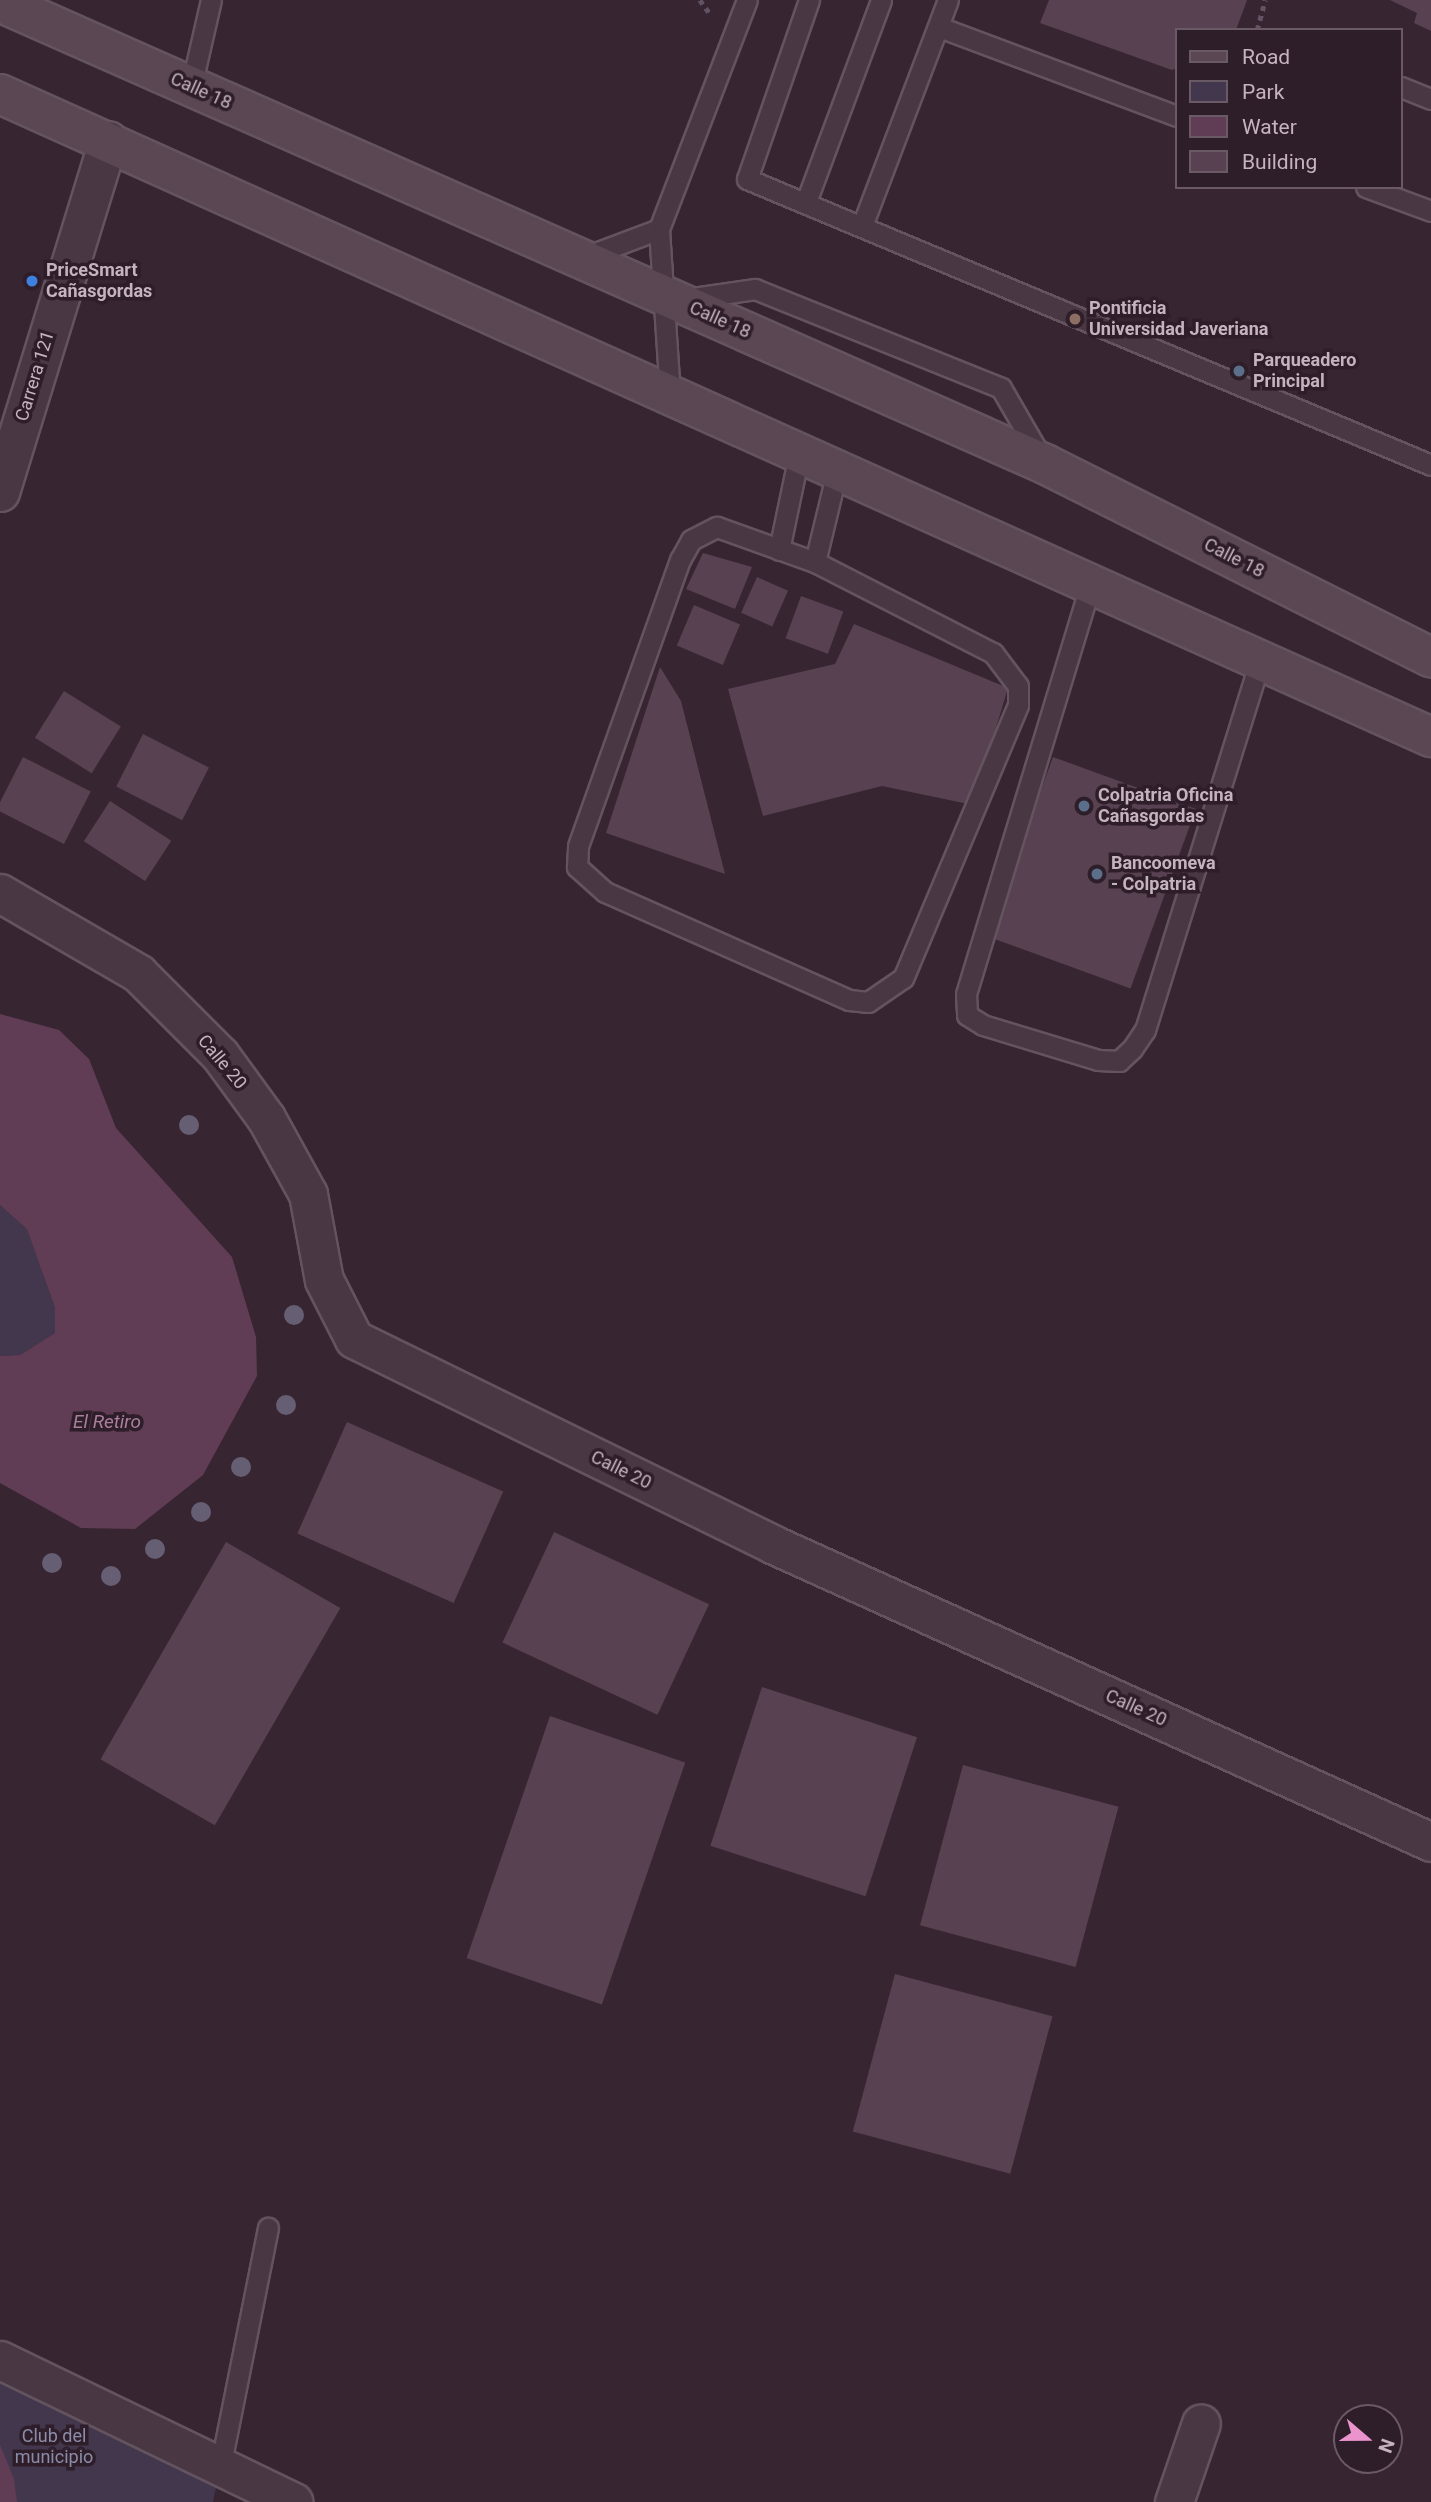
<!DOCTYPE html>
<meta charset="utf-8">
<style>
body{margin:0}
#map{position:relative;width:1431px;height:2502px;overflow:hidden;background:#382532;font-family:Roboto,sans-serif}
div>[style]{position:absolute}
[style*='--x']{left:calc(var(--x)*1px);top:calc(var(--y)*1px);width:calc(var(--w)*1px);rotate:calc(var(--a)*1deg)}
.green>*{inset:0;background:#43374d}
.water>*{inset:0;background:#603d55}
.building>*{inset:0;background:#584252;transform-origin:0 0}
.path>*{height:4.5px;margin-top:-2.25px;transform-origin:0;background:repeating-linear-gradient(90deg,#615363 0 5px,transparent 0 10px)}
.roads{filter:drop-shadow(2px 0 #64545f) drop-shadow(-2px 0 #64545f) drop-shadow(0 2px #64545f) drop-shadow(0 -2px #64545f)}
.service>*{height:19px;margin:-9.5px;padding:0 9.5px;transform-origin:9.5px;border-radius:9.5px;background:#493844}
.minor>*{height:37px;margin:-18.5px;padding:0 18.5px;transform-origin:18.5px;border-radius:18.5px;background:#493844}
.secondary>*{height:38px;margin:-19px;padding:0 19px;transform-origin:19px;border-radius:19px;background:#5b4754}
.trees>*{width:20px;height:20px;margin:-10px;border-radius:50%;background:#665e73}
.dots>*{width:19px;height:19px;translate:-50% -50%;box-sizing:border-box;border:4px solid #2e1e29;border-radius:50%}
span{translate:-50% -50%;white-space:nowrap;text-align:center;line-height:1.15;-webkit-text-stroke:7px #2e1e29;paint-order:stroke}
.street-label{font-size:18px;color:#c5b4bf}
.poi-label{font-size:18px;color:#c5b4bf;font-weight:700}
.left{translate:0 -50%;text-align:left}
.park-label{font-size:18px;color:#8b8ca9}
.water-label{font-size:19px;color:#a97f9c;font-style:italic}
.legend{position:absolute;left:1175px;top:28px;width:228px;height:161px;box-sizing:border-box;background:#2e1e29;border:2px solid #6a5a65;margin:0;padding:9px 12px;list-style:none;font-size:21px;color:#c5b4bf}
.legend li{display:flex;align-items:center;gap:14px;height:35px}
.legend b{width:35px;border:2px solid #6a5a65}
.north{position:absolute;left:1333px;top:2404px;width:70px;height:70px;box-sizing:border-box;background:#2e1e29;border:2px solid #6a5a65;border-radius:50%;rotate:110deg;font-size:19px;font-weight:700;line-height:28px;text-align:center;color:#c5b4bf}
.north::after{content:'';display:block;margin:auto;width:24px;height:32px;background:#eb93cc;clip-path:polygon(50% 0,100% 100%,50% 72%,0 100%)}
</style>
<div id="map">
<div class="green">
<i style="clip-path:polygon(0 1205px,27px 1228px,55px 1308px,55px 1333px,20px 1355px,0 1356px)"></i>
<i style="clip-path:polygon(0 2360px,220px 2468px,213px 2502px,0 2502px)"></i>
</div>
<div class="water">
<i style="clip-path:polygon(0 1014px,59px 1030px,89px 1059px,116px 1128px,232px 1257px,256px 1337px,257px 1376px,203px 1475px,135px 1529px,81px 1528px,0 1483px,0 1356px,20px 1355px,55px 1333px,55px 1308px,27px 1229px,0 1205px)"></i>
<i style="clip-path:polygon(0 2445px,14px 2479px,17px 2502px,0 2502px)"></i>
</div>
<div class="building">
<i style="clip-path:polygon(1049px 0,1247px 0,1236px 30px,1177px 30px,1177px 68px,1172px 70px,1040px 23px)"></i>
<i style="clip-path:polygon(1390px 0,1431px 0,1431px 31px,1414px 23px,1417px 13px)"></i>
<i style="clip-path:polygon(703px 553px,752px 567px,735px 609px,686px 589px)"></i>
<i style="left:757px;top:577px;width:34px;height:39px;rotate:24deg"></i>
<i style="left:801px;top:596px;width:45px;height:45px;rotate:20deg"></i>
<i style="left:694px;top:605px;width:50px;height:44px;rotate:23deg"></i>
<i style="clip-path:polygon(854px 624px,1008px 688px,973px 805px,882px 786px,763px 816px,728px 689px,835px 664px)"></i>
<i style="clip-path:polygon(660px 667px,681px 701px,725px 874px,606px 833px)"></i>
<i style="left:64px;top:691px;width:67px;height:55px;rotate:32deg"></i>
<i style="left:143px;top:734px;width:74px;height:59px;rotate:27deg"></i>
<i style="left:23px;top:757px;width:76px;height:59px;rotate:27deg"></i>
<i style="left:1053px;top:757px;width:152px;height:191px;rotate:20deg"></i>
<i style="left:110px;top:801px;width:73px;height:48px;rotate:33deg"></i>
<i style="left:347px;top:1422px;width:171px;height:122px;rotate:24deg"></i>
<i style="left:554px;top:1532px;width:171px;height:122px;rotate:25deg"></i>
<i style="left:226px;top:1542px;width:132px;height:251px;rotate:30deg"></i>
<i style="left:762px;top:1687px;width:163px;height:167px;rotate:18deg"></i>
<i style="left:550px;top:1716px;width:143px;height:256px;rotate:19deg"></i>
<i style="left:963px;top:1765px;width:161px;height:166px;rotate:15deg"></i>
<i style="left:895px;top:1974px;width:163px;height:163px;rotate:15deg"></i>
</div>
<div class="path">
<i style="--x:700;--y:0;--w:17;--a:54"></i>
<i style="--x:1257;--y:30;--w:31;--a:-75"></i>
</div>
<div class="roads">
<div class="service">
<i style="--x:809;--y:0;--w:189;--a:109.1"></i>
<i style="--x:747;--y:179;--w:741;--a:22.69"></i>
<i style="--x:939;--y:27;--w:254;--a:20.5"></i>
<i style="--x:191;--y:87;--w:89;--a:-77.1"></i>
<i style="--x:1401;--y:87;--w:32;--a:22"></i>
<i style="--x:1366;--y:187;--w:69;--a:20.3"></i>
<i style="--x:806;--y:202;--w:215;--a:-69.6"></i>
<i style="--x:862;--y:226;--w:242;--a:-69.2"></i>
<i style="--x:585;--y:257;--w:79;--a:-20.7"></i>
<i style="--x:686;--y:299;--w:70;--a:-8.2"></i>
<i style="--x:755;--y:289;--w:265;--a:21.9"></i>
<i style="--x:1001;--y:388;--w:80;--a:59.9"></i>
<i style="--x:670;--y:395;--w:166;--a:-93.8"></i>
<i style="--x:659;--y:229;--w:245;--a:-69"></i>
<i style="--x:717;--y:527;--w:104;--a:19.7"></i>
<i style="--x:815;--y:562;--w:200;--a:27.1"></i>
<i style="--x:993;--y:653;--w:41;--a:52.9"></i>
<i style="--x:1018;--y:686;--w:19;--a:90"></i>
<i style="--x:1018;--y:705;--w:296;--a:112.8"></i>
<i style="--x:903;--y:978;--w:42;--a:145.6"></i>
<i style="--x:868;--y:1002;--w:19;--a:-174"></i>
<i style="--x:849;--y:1000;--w:267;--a:-156.1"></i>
<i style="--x:605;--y:892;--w:38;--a:-138"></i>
<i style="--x:577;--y:867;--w:21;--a:-87"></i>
<i style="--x:578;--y:846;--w:304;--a:-70.4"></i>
<i style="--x:680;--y:560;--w:23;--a:-61"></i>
<i style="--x:691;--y:540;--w:29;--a:-27"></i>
<i style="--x:779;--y:550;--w:98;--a:-78.2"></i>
<i style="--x:815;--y:562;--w:94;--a:-76.4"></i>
<i style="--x:1090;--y:586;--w:426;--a:106.9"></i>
<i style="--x:966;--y:994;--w:21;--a:87"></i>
<i style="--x:967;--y:1015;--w:19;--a:32"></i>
<i style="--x:983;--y:1025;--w:120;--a:16.9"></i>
<i style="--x:1098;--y:1060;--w:21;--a:3"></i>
<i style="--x:1119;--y:1061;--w:18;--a:-43"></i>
<i style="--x:1132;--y:1049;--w:23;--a:-56"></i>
<i style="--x:1145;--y:1030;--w:384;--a:-72.7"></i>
<i style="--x:220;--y:2468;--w:245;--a:-78.7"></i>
</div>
<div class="minor">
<i style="--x:0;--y:492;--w:368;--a:-72.9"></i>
<i style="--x:0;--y:893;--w:160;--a:30.1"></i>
<i style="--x:138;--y:973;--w:116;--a:45"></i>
<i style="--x:220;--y:1055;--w:78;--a:53.9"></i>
<i style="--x:266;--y:1118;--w:87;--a:61.1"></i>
<i style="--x:308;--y:1194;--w:87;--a:79.5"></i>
<i style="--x:324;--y:1280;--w:66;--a:63"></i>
<i style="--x:354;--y:1339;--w:466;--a:26.1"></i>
<i style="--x:772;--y:1544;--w:723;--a:24.33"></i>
<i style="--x:0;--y:2360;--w:326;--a:25.8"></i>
<i style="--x:1174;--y:2502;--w:83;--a:-71.1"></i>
</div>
<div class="secondary">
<i style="--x:0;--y:2;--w:1143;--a:23.85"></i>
<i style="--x:1045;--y:464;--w:432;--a:26.6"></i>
<i style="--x:0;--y:94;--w:1569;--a:24.2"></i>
</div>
</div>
<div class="trees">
<i style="left:189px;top:1125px"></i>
<i style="left:294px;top:1315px"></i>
<i style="left:286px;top:1405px"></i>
<i style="left:241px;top:1467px"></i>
<i style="left:201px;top:1512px"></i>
<i style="left:155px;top:1549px"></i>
<i style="left:52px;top:1563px"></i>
<i style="left:111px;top:1576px"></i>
</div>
<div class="dots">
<i style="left:32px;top:281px;background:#3f7fe0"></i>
<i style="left:1075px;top:319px;background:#8d6e63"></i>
<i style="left:1239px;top:371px;background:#5c6f8a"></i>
<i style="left:1084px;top:806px;background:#5c6f8a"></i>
<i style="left:1097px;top:874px;background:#5c6f8a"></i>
</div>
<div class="street-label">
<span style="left:201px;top:91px;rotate:24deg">Calle 18</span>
<span style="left:720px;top:320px;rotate:24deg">Calle 18</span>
<span style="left:35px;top:376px;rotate:-73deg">Carrera 121</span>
<span style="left:1234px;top:558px;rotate:27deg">Calle 18</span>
<span style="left:222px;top:1062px;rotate:50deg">Calle 20</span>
<span style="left:621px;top:1470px;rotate:26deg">Calle 20</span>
<span style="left:1136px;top:1708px;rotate:24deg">Calle 20</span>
</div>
<div class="poi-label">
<span class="left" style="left:46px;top:281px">PriceSmart<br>Cañasgordas</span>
<span class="left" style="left:1089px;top:319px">Pontificia<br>Universidad Javeriana</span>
<span class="left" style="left:1253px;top:371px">Parqueadero<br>Principal</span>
<span class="left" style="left:1098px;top:806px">Colpatria Oficina<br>Cañasgordas</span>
<span class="left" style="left:1111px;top:874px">Bancoomeva<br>- Colpatria</span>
</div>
<div class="park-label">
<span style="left:54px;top:2447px">Club del<br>municipio</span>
</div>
<div class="water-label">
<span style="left:107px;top:1422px">El Retiro</span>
</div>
<ul class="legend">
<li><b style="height:9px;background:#5b4754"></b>Road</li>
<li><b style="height:19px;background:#43374d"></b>Park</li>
<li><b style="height:19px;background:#603d55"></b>Water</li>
<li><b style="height:19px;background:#584252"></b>Building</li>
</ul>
<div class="north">N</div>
</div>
